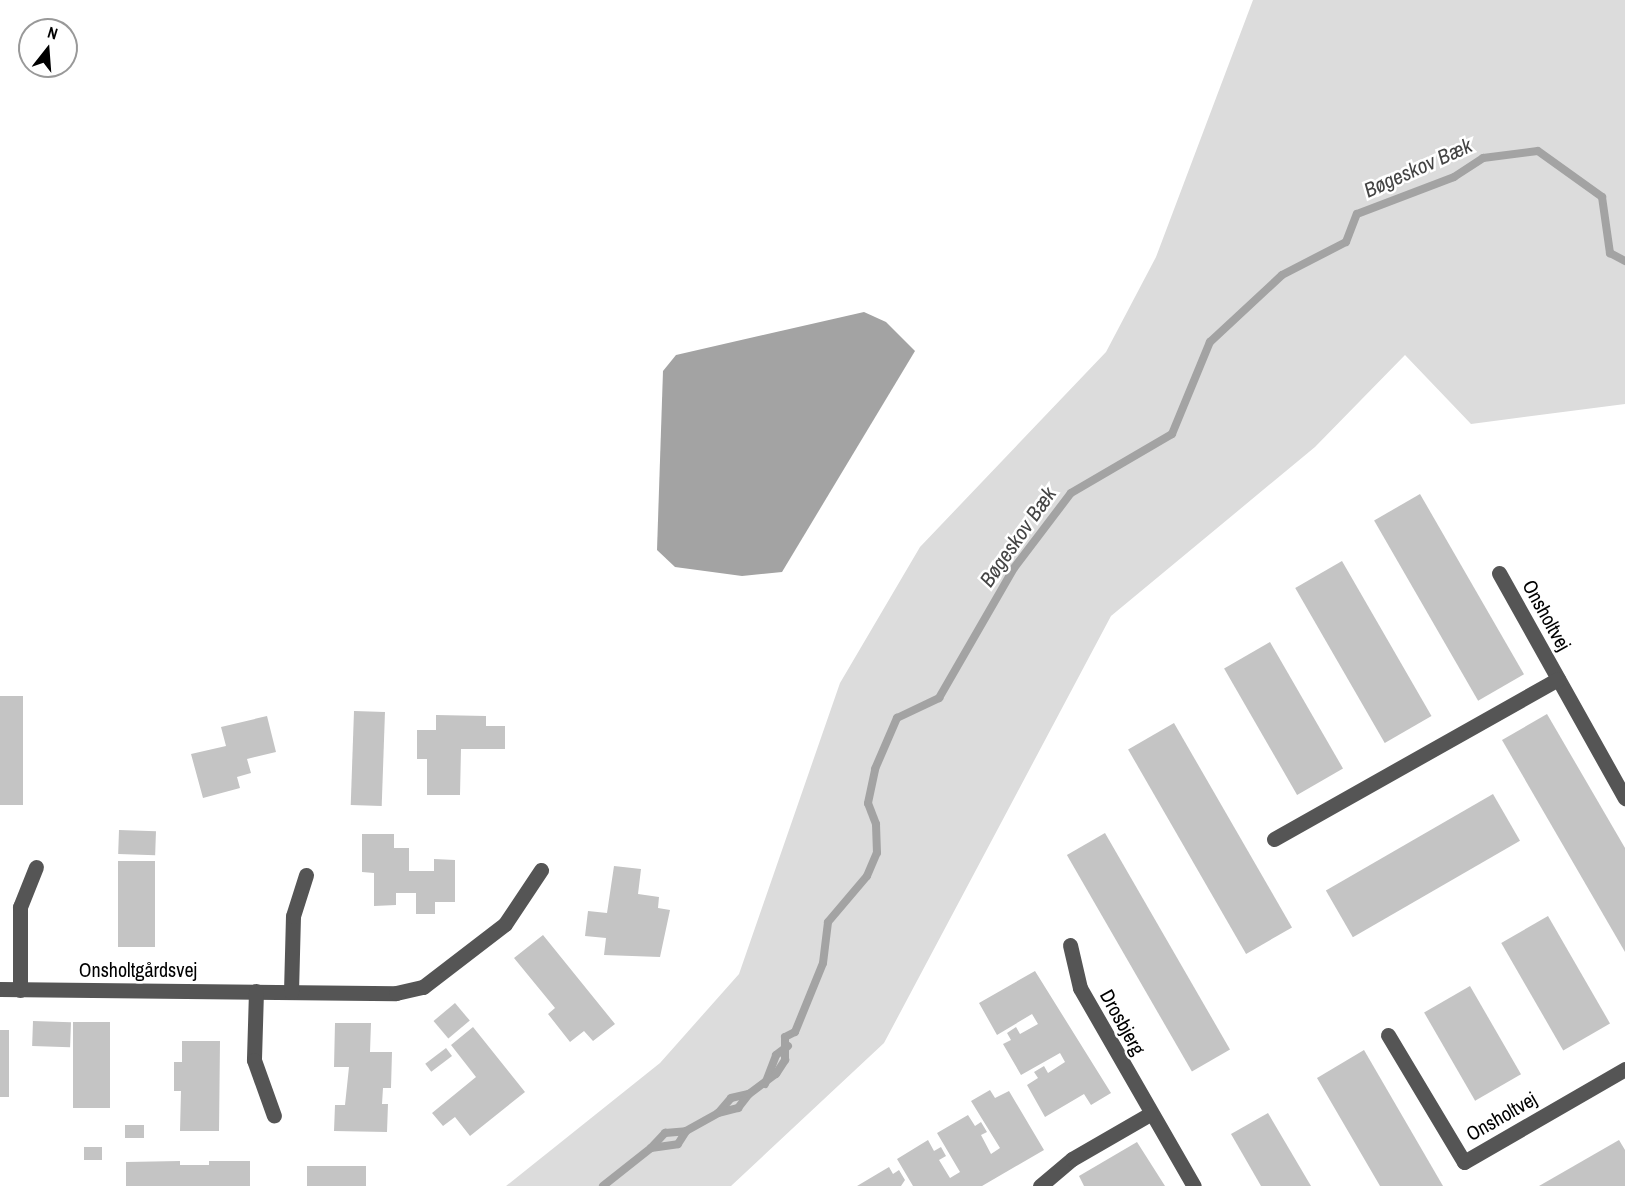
<!DOCTYPE html>
<meta charset="utf-8">
<style>
body{margin:0}
#map{position:relative;width:1625px;height:1186px;overflow:hidden;background:#fff;font-family:"Archivo Narrow",sans-serif}
div>[style]{position:absolute}
[style*='--x']{left:calc(var(--x)*1px);top:calc(var(--y)*1px);width:calc(var(--w)*1px);rotate:calc(var(--a)*1deg)}
.green>*{inset:0;background:#dcdcdc}
.water>*{inset:0;background:#a3a3a3}
.stream>*{height:8px;margin:-4px;padding:0 4px;transform-origin:4px;border-radius:4px;background:#a3a3a3}
.building>*{inset:0;background:#c4c4c4;transform-origin:0 0}
.minor>*{height:15px;margin:-7.5px;padding:0 7.5px;transform-origin:7.5px;border-radius:7.5px;background:#555}
span{translate:-50% -50%;white-space:nowrap;text-align:center;line-height:1.15;-webkit-text-stroke:5px #fff;paint-order:stroke}
.street-label{font-size:20px;color:#000}
.water-label{font-size:21px;color:#444;font-style:italic}
.north{position:absolute;left:18px;top:18px;width:60px;height:60px;box-sizing:border-box;background:#fff;border:2px solid #999;border-radius:50%;rotate:17deg;font-size:16px;font-weight:700;line-height:24px;text-align:center;color:#000}
.north::after{content:'';display:block;margin:auto;width:21px;height:27px;background:#000;clip-path:polygon(50% 0,100% 100%,50% 72%,0 100%)}
</style>
<div id="map">
<div class="green">
<i style="clip-path:polygon(1253px 0,1625px 0,1625px 404px,1471px 424px,1405px 355px,1315px 447px,1111px 616px,884px 1043px,731px 1186px,506px 1186px,660px 1063px,739px 974px,840px 683px,920px 547px,1106px 352px,1156px 257px)"></i>
</div>
<div class="water">
<i style="clip-path:polygon(864px 312px,886px 322px,915px 351px,782px 572px,742px 576px,675px 567px,657px 550px,663px 371px,676px 355px)"></i>
</div>
<div class="stream">
<i style="--x:765;--y:1084;--w:31;--a:-69"></i>
<i style="--x:776;--y:1055;--w:15;--a:-37"></i>
<i style="--x:719;--y:1112;--w:18;--a:-49"></i>
<i style="--x:731;--y:1098;--w:18;--a:-13"></i>
<i style="--x:651;--y:1148;--w:21;--a:-47"></i>
<i style="--x:665;--y:1133;--w:21;--a:-5"></i>
<i style="--x:603;--y:1186;--w:61;--a:-38.4"></i>
<i style="--x:651;--y:1148;--w:27;--a:-8"></i>
<i style="--x:678;--y:1144;--w:15;--a:-58"></i>
<i style="--x:686;--y:1131;--w:37;--a:-29"></i>
<i style="--x:718;--y:1113;--w:21;--a:-14"></i>
<i style="--x:738;--y:1108;--w:18;--a:-52"></i>
<i style="--x:749;--y:1094;--w:34;--a:-37"></i>
<i style="--x:776;--y:1074;--w:17;--a:-57"></i>
<i style="--x:785;--y:1060;--w:23;--a:-90"></i>
<i style="--x:785;--y:1037;--w:11;--a:-27"></i>
<i style="--x:795;--y:1032;--w:74;--a:-67.9"></i>
<i style="--x:823;--y:963;--w:41;--a:-83"></i>
<i style="--x:828;--y:922;--w:60;--a:-49.7"></i>
<i style="--x:867;--y:876;--w:25;--a:-67"></i>
<i style="--x:877;--y:853;--w:29;--a:-92"></i>
<i style="--x:876;--y:824;--w:22;--a:-111"></i>
<i style="--x:868;--y:803;--w:35;--a:-78"></i>
<i style="--x:875;--y:769;--w:56;--a:-66.7"></i>
<i style="--x:897;--y:718;--w:47;--a:-25.5"></i>
<i style="--x:939;--y:698;--w:150;--a:-60"></i>
<i style="--x:1014;--y:568;--w:94;--a:-52.8"></i>
<i style="--x:1071;--y:493;--w:117;--a:-30.3"></i>
<i style="--x:1172;--y:434;--w:100;--a:-67.6"></i>
<i style="--x:1210;--y:342;--w:98;--a:-42.9"></i>
<i style="--x:1282;--y:275;--w:72;--a:-27.3"></i>
<i style="--x:1346;--y:242;--w:30;--a:-69"></i>
<i style="--x:1357;--y:214;--w:104;--a:-20.9"></i>
<i style="--x:1454;--y:177;--w:35;--a:-33"></i>
<i style="--x:1483;--y:158;--w:55;--a:-7.3"></i>
<i style="--x:1538;--y:151;--w:79;--a:35.7"></i>
<i style="--x:1602;--y:197;--w:57;--a:81.9"></i>
<i style="--x:1610;--y:253;--w:17;--a:28"></i>
</div>
<div class="building">
<i style="left:1420px;top:494px;width:208px;height:53px;rotate:60deg"></i>
<i style="left:1342px;top:561px;width:179px;height:54px;rotate:60deg"></i>
<i style="left:1270px;top:642px;width:146px;height:53px;rotate:60deg"></i>
<i style="left:0;top:696px;width:23px;height:109px"></i>
<i style="left:354px;top:711px;width:31px;height:94px;rotate:2deg"></i>
<i style="clip-path:polygon(1547px 714px,1625px 848px,1625px 952px,1502px 740px)"></i>
<i style="clip-path:polygon(436px 715px,486px 716px,486px 726px,505px 726px,505px 749px,461px 749px,460px 795px,427px 795px,427px 759px,417px 759px,417px 730px,436px 730px)"></i>
<i style="clip-path:polygon(267px 716px,276px 752px,247px 759px,251px 773px,237px 777px,240px 788px,203px 798px,191px 754px,226px 746px,221px 727px)"></i>
<i style="left:1174px;top:723px;width:236px;height:53px;rotate:60deg"></i>
<i style="left:1493px;top:794px;width:54px;height:193px;rotate:60deg"></i>
<i style="left:119px;top:830px;width:37px;height:24px;rotate:2deg"></i>
<i style="left:1105px;top:833px;width:250px;height:44px;rotate:60deg"></i>
<i style="clip-path:polygon(362px 834px,394px 834px,394px 848px,409px 848px,409px 871px,434px 871px,434px 859px,455px 860px,455px 902px,435px 902px,435px 914px,416px 914px,416px 893px,396px 893px,396px 905px,374px 906px,374px 873px,362px 872px)"></i>
<i style="left:118px;top:861px;width:37px;height:86px"></i>
<i style="clip-path:polygon(614px 866px,641px 869px,638px 894px,659px 897px,658px 908px,670px 910px,660px 957px,604px 955px,606px 938px,585px 936px,588px 911px,607px 913px)"></i>
<i style="left:1548px;top:916px;width:124px;height:54px;rotate:60deg"></i>
<i style="clip-path:polygon(543px 935px,615px 1024px,593px 1041px,584px 1031px,570px 1042px,548px 1014px,555px 1008px,514px 958px)"></i>
<i style="clip-path:polygon(1035px 971px,1111px 1093px,1091px 1105px,1084px 1094px,1045px 1117px,1027px 1085px,1038px 1078px,1034px 1072px,1044px 1066px,1048px 1073px,1065px 1062px,1060px 1053px,1021px 1075px,1003px 1044px,1011px 1040px,1007px 1033px,1016px 1027px,1020px 1034px,1038px 1024px,1032px 1014px,997px 1035px,979px 1003px)"></i>
<i style="left:1470px;top:986px;width:102px;height:53px;rotate:60deg"></i>
<i style="left:455px;top:1003px;width:23px;height:28px;rotate:50deg"></i>
<i style="left:33px;top:1021px;width:38px;height:25px;rotate:2deg"></i>
<i style="left:73px;top:1022px;width:37px;height:86px"></i>
<i style="clip-path:polygon(335px 1023px,371px 1023px,370px 1052px,392px 1052px,391px 1088px,383px 1088px,382px 1104px,388px 1104px,387px 1132px,334px 1131px,335px 1105px,345px 1105px,349px 1067px,334px 1067px)"></i>
<i style="clip-path:polygon(473px 1027px,525px 1092px,470px 1136px,455px 1117px,443px 1126px,432px 1113px,476px 1077px,451px 1045px)"></i>
<i style="left:0;top:1030px;width:9px;height:67px"></i>
<i style="clip-path:polygon(182px 1041px,220px 1041px,219px 1131px,180px 1131px,181px 1091px,174px 1091px,174px 1062px,182px 1062px)"></i>
<i style="left:446px;top:1048px;width:10px;height:26px;rotate:53deg"></i>
<i style="clip-path:polygon(1364px 1050px,1443px 1186px,1380px 1186px,1317px 1078px)"></i>
<i style="clip-path:polygon(990px 1090px,995px 1098px,1009px 1091px,1044px 1150px,982px 1186px,913px 1186px,897px 1159px,928px 1140px,934px 1151px,941px 1147px,946px 1156px,939px 1160px,950px 1178px,960px 1172px,937px 1133px,968px 1115px,975px 1126px,981px 1122px,987px 1132px,981px 1135px,991px 1154px,1000px 1148px,971px 1101px)"></i>
<i style="clip-path:polygon(1268px 1113px,1311px 1186px,1261px 1186px,1231px 1134px)"></i>
<i style="left:125px;top:1125px;width:19px;height:13px"></i>
<i style="clip-path:polygon(1619px 1140px,1625px 1150px,1625px 1186px,1539px 1186px)"></i>
<i style="clip-path:polygon(1137px 1142px,1165px 1186px,1084px 1186px,1079px 1176px)"></i>
<i style="left:84px;top:1147px;width:18px;height:13px"></i>
<i style="clip-path:polygon(180px 1161px,180px 1165px,209px 1165px,209px 1161px,250px 1161px,250px 1186px,126px 1186px,126px 1162px)"></i>
<i style="left:307px;top:1166px;width:59px;height:20px"></i>
<i style="clip-path:polygon(889px 1167px,893px 1174px,899px 1170px,905px 1180px,901px 1186px,857px 1186px)"></i>
</div>
<div class="minor">
<i style="--x:1499;--y:573;--w:258;--a:60.8"></i>
<i style="--x:1274;--y:839;--w:326;--a:-29.4"></i>
<i style="--x:1070;--y:945;--w:44;--a:76.9"></i>
<i style="--x:1080;--y:988;--w:228;--a:60.1"></i>
<i style="--x:0;--y:989;--w:396;--a:0.6"></i>
<i style="--x:396;--y:993;--w:28;--a:-13"></i>
<i style="--x:423;--y:987;--w:103;--a:-37.5"></i>
<i style="--x:505;--y:924;--w:65;--a:-56.3"></i>
<i style="--x:20;--y:990;--w:83;--a:-90"></i>
<i style="--x:20;--y:907;--w:43;--a:-68.2"></i>
<i style="--x:256;--y:991;--w:69;--a:91.7"></i>
<i style="--x:254;--y:1060;--w:59;--a:70.3"></i>
<i style="--x:291;--y:992;--w:76;--a:-88.5"></i>
<i style="--x:293;--y:916;--w:43;--a:-72.4"></i>
<i style="--x:1388;--y:1035;--w:148;--a:59.1"></i>
<i style="--x:1464;--y:1162;--w:186;--a:-30"></i>
<i style="--x:1040;--y:1186;--w:42;--a:-40.2"></i>
<i style="--x:1072;--y:1159;--w:90;--a:-30"></i>
</div>
<div class="street-label">
<span style="left:1547px;top:615px;rotate:61deg">Onsholtvej</span>
<span style="left:138px;top:969px">Onsholtgårdsvej</span>
<span style="left:1123px;top:1022px;rotate:61deg">Drosbjerg</span>
<span style="left:1501px;top:1116px;rotate:-30deg">Onsholtvej</span>
</div>
<div class="water-label">
<span style="left:1418px;top:168px;rotate:-24deg">Bøgeskov Bæk</span>
<span style="left:1018px;top:537px;rotate:-55deg">Bøgeskov Bæk</span>
</div>
<div class="north">N</div>
</div>
